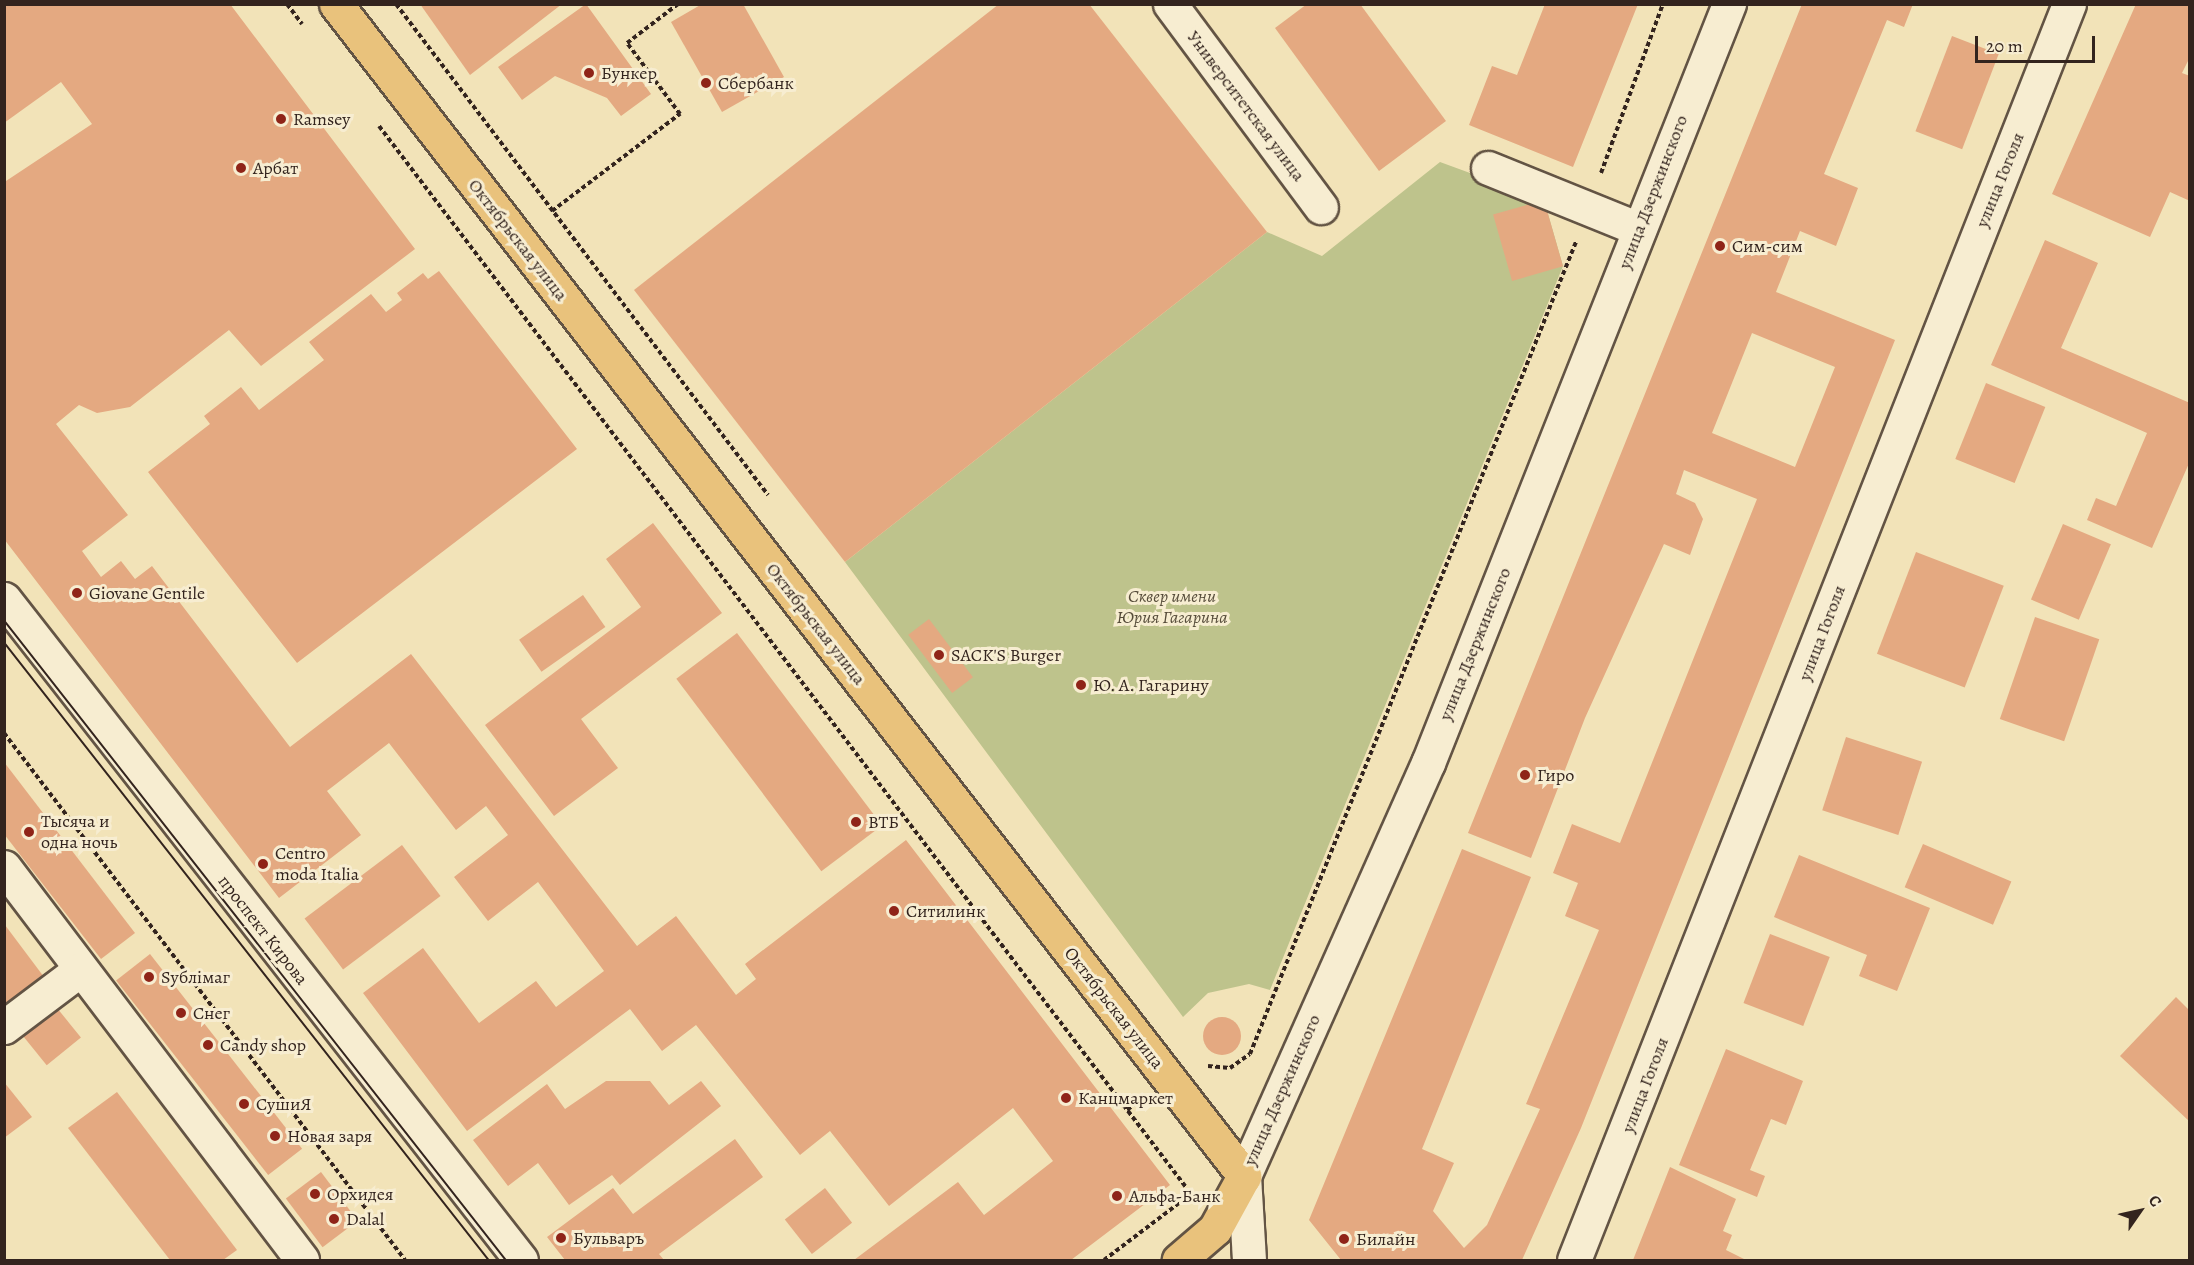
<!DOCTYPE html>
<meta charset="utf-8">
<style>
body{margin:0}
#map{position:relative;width:2194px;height:1265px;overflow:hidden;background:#f2e3b8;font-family:Alegreya,serif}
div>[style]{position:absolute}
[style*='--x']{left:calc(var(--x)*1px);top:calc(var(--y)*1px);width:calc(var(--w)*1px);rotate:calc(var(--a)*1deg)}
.green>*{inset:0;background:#bec38c}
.building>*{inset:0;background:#e4a981;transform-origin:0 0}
.round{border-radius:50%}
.path>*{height:4px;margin-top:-2px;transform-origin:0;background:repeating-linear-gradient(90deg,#33241e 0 4.5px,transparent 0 7.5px)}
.roads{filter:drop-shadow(2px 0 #635444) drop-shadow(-2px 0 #635444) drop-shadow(0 2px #635444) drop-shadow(0 -2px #635444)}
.minor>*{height:33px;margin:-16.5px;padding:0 16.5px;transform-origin:16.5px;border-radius:16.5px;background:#f7edd1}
.major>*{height:33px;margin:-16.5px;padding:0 16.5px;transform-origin:16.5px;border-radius:16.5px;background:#e9c27c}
.tram>*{height:1.5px;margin:-0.75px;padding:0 0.75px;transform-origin:0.75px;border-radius:0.75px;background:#33241e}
.dots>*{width:16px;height:16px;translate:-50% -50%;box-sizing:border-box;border:3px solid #f7edd1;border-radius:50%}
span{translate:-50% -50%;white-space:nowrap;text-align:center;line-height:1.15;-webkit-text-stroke:6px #f7edd1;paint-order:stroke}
.poi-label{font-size:18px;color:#33241e}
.left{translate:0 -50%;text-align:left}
.street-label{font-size:18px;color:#33241e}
.park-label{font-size:18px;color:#564c3a;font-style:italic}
.frame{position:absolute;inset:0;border:6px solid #33241e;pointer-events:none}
.north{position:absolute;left:2110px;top:1181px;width:60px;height:60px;-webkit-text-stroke:4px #f7edd1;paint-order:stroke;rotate:56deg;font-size:16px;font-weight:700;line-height:24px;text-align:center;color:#33241e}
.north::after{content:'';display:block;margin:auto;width:21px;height:27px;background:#33241e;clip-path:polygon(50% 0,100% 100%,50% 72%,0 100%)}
.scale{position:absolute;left:1975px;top:36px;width:120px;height:27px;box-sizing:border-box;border:3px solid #33241e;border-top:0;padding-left:8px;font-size:18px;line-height:21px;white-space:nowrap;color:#33241e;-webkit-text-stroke:4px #f7edd1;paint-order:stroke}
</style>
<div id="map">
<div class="green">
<i style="clip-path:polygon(1440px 162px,1544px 200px,1563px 266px,1270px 990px,1249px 984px,1208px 993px,1183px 1017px,845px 562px,1267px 232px,1322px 256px)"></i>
</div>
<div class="building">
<i style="clip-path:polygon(4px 4px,230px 4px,415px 249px,261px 366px,229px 330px,130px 407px,97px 413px,79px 405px,56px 424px,128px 515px,82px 551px,101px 577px,121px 561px,135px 579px,152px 566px,290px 747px,411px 654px,637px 946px,676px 916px,736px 995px,756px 979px,745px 964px,906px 840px,1170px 1185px,1071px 1260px,854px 1260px,958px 1182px,984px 1215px,1053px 1161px,1013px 1108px,889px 1206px,830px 1131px,800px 1155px,696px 1025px,662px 1051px,630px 1009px,467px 1131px,363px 993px,423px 948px,479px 1023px,536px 981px,556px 1007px,604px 971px,538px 882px,488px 921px,454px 877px,508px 835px,486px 806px,456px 830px,389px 743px,327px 791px,361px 835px,279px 898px,4px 539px,4px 178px,6px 181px,92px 124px,61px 82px,4px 123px)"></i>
<i style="clip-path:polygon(420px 4px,562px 4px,470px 75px)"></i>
<i style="clip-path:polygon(586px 4px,651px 94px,621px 116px,607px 98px,555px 76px,522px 100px,498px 67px)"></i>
<i style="clip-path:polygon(702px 4px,743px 4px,784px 77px,722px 112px,671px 22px)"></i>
<i style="clip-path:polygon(999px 4px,1089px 4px,1267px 232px,845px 562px,634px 290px)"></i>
<i style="clip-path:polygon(1307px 4px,1360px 4px,1446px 121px,1379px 171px,1275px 28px)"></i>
<i style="clip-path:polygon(1545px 4px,1638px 4px,1573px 167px,1469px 125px,1492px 66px,1517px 75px)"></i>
<i style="clip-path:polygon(evenodd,1802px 4px,1913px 4px,1904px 27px,1887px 20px,1824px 174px,1858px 188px,1836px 246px,1800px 231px,1776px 292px,1895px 340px,1581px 1128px,1522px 1260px,1341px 1260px,1309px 1220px,1462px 849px,1531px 877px,1422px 1149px,1454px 1163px,1433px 1211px,1464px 1248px,1487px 1225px,1540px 1109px,1526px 1104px,1599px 930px,1565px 916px,1578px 883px,1553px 873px,1572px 824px,1620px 843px,1757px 499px,1684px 470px,1676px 494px,1695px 503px,1703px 519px,1690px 555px,1664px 544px,1585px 718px,1531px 858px,1468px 833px,1802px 4px,1752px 333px,1835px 367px,1795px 467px,1712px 433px,1752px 333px)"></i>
<i style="clip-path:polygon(2136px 4px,2190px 4px,2190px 57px,2182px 73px,2190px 76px,2190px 201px,2170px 192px,2150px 237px,2052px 194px)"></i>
<i style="left:1952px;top:36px;width:50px;height:102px;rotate:21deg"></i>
<i style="left:1544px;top:200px;width:69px;height:53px;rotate:74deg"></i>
<i style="clip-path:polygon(2045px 240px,2098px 263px,2061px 348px,2190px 403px,2190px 461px,2152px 548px,2087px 520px,2096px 498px,2116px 506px,2147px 433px,1991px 365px)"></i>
<i style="clip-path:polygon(439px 271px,577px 449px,297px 663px,148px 472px,210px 424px,204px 416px,241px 387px,259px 410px,324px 360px,309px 342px,371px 294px,386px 312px,402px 300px,397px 293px,423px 273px,428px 279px)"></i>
<i style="left:1986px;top:383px;width:64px;height:82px;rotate:22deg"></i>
<i style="clip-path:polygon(653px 523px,722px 613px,581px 719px,618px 768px,554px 816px,485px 725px,641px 607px,606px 559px)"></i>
<i style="left:2063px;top:524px;width:52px;height:82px;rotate:23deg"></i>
<i style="left:1916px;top:552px;width:94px;height:109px;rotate:21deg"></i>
<i style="left:583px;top:595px;width:39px;height:78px;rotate:55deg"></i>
<i style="left:2035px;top:617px;width:68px;height:108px;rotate:19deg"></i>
<i style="left:929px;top:619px;width:73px;height:26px;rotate:53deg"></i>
<i style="left:737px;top:633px;width:241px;height:76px;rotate:53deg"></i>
<i style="left:1846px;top:737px;width:80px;height:77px;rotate:18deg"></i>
<i style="clip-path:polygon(4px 762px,135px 933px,101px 959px,4px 834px)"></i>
<i style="left:1923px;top:844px;width:96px;height:47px;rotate:23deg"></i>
<i style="left:402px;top:845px;width:64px;height:122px;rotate:53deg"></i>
<i style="clip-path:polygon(1799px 855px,1930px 908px,1897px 991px,1859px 976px,1867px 955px,1774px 917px)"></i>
<i style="clip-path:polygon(5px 925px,47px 981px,5px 1013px)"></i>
<i style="left:1770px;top:934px;width:64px;height:74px;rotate:21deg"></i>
<i style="left:150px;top:954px;width:247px;height:43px;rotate:52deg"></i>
<i style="clip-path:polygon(2176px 997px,2190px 1011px,2190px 1122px,2120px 1056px)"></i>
<i style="left:57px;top:1008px;width:38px;height:44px;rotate:51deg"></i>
<i class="round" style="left:1203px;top:1017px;width:38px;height:38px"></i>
<i style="clip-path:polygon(1726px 1049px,1803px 1081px,1786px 1125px,1771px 1119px,1750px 1170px,1765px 1176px,1757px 1197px,1679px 1165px)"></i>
<i style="clip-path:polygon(606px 1081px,650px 1081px,669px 1105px,701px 1081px,721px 1106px,620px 1185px,612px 1175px,569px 1205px,538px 1163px,508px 1186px,473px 1140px,547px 1084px,565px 1109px)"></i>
<i style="clip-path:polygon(4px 1082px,32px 1117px,4px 1138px)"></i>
<i style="clip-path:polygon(117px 1092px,237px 1250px,223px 1260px,170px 1260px,68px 1128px)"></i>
<i style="clip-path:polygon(735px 1139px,763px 1177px,659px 1254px,664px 1260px,565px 1260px,547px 1237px,613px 1188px,633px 1214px)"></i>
<i style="clip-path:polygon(1670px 1167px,1736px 1199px,1723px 1231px,1732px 1235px,1726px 1250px,1746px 1260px,1633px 1260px)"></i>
<i style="left:321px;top:1172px;width:61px;height:44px;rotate:53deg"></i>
<i style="left:825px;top:1188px;width:44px;height:51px;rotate:52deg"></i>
</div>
<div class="path">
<i style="--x:287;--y:4;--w:25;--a:53"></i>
<i style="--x:396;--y:4;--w:616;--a:52.85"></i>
<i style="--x:379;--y:126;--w:1342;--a:52.75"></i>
<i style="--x:1191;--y:1194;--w:109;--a:142.8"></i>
<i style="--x:1601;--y:173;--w:180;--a:-69.9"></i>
<i style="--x:552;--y:211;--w:161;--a:-37.2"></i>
<i style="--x:680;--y:114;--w:89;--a:-126.7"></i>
<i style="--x:627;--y:43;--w:64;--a:-37.4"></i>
<i style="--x:4;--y:733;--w:662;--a:52.73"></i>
<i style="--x:1208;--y:1066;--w:22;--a:5"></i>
<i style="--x:1230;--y:1068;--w:24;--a:-35"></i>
<i style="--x:1250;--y:1054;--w:875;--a:-68.13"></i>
<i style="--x:1127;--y:1110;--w:16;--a:-38"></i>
</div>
<div class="roads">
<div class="minor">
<i style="--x:1170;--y:4;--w:253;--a:53.4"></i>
<i style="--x:1488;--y:168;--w:163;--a:22"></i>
<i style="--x:4;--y:599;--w:839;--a:51.97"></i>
<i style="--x:4;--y:867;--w:493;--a:52.8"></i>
<i style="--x:4;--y:1027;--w:96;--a:-37"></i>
<i style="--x:1249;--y:1260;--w:84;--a:-93.4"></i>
<i style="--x:1244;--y:1176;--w:452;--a:-66"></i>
<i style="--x:1428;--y:763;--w:817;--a:-68.37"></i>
<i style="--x:1574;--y:1260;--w:1350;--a:-68.49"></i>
</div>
<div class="major">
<i style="--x:336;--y:4;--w:1483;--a:52.23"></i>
<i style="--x:1244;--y:1176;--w:60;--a:118.7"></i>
<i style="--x:1215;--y:1229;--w:48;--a:139.3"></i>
</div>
</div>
<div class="tram">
<i style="--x:4;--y:620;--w:813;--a:51.89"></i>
<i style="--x:4;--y:642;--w:786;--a:51.88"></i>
</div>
<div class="dots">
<i style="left:589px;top:73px;background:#8f2418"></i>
<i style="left:706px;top:83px;background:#8f2418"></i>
<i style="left:281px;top:119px;background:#8f2418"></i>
<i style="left:241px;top:168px;background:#8f2418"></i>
<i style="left:1720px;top:246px;background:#8f2418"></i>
<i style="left:77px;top:593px;background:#8f2418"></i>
<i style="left:939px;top:655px;background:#8f2418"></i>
<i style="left:1081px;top:685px;background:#8f2418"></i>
<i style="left:1525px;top:775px;background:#8f2418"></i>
<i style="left:856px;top:822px;background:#8f2418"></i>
<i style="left:29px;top:832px;background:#8f2418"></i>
<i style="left:263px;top:864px;background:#8f2418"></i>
<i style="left:894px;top:911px;background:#8f2418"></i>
<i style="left:149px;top:977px;background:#8f2418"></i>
<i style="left:181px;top:1013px;background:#8f2418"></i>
<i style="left:208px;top:1045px;background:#8f2418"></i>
<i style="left:1066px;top:1098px;background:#8f2418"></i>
<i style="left:244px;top:1104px;background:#8f2418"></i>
<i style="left:275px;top:1136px;background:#8f2418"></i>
<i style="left:315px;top:1194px;background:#8f2418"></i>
<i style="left:1117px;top:1196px;background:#8f2418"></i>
<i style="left:334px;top:1219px;background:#8f2418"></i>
<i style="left:561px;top:1238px;background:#8f2418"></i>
<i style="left:1344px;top:1239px;background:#8f2418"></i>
</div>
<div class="poi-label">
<span class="left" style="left:601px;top:73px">Бункер</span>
<span class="left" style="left:718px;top:83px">Сбербанк</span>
<span class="left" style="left:293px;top:119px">Ramsey</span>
<span class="left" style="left:253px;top:168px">Арбат</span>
<span class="left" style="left:1732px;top:246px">Сим-сим</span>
<span class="left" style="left:89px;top:593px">Giovane Gentile</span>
<span class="left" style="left:951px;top:655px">SACK'S Burger</span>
<span class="left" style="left:1093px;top:685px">Ю. А. Гагарину</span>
<span class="left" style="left:1537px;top:775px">Гиро</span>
<span class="left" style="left:41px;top:832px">Тысяча и<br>одна ночь</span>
<span class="left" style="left:868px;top:822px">ВТБ</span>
<span class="left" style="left:275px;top:864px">Centro<br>moda Italia</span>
<span class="left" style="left:906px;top:911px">Ситилинк</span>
<span class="left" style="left:161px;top:977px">Sублiмаг</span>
<span class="left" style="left:193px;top:1013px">Снег</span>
<span class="left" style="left:220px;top:1045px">Candy shop</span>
<span class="left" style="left:1078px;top:1098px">Канцмаркет</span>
<span class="left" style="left:256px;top:1104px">СушиЯ</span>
<span class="left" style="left:287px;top:1136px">Новая заря</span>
<span class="left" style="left:327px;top:1194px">Орхидея</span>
<span class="left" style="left:1129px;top:1196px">Альфа-Банк</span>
<span class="left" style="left:346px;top:1219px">Dalal</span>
<span class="left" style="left:573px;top:1238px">Бульваръ</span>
<span class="left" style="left:1356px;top:1239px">Билайн</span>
</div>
<div class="street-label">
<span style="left:1246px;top:106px;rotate:53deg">Университетская улица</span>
<span style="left:2000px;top:180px;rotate:-68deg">улица Гоголя</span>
<span style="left:1653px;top:192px;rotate:-69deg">улица Дзержинского</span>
<span style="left:518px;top:240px;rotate:52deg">Октябрьская улица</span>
<span style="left:816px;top:624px;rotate:52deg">Октябрьская улица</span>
<span style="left:1822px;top:633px;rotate:-69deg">улица Гоголя</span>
<span style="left:1475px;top:644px;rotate:-68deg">улица Дзержинского</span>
<span style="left:263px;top:930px;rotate:52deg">проспект Кирова</span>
<span style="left:1114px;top:1008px;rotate:52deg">Октябрьская улица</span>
<span style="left:1645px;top:1085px;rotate:-69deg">улица Гоголя</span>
<span style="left:1282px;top:1090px;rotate:-66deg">улица Дзержинского</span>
</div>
<div class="park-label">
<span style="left:1172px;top:607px">Сквер имени<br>Юрия Гагарина</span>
</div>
<div class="frame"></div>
<div class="north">С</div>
<div class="scale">20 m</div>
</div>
